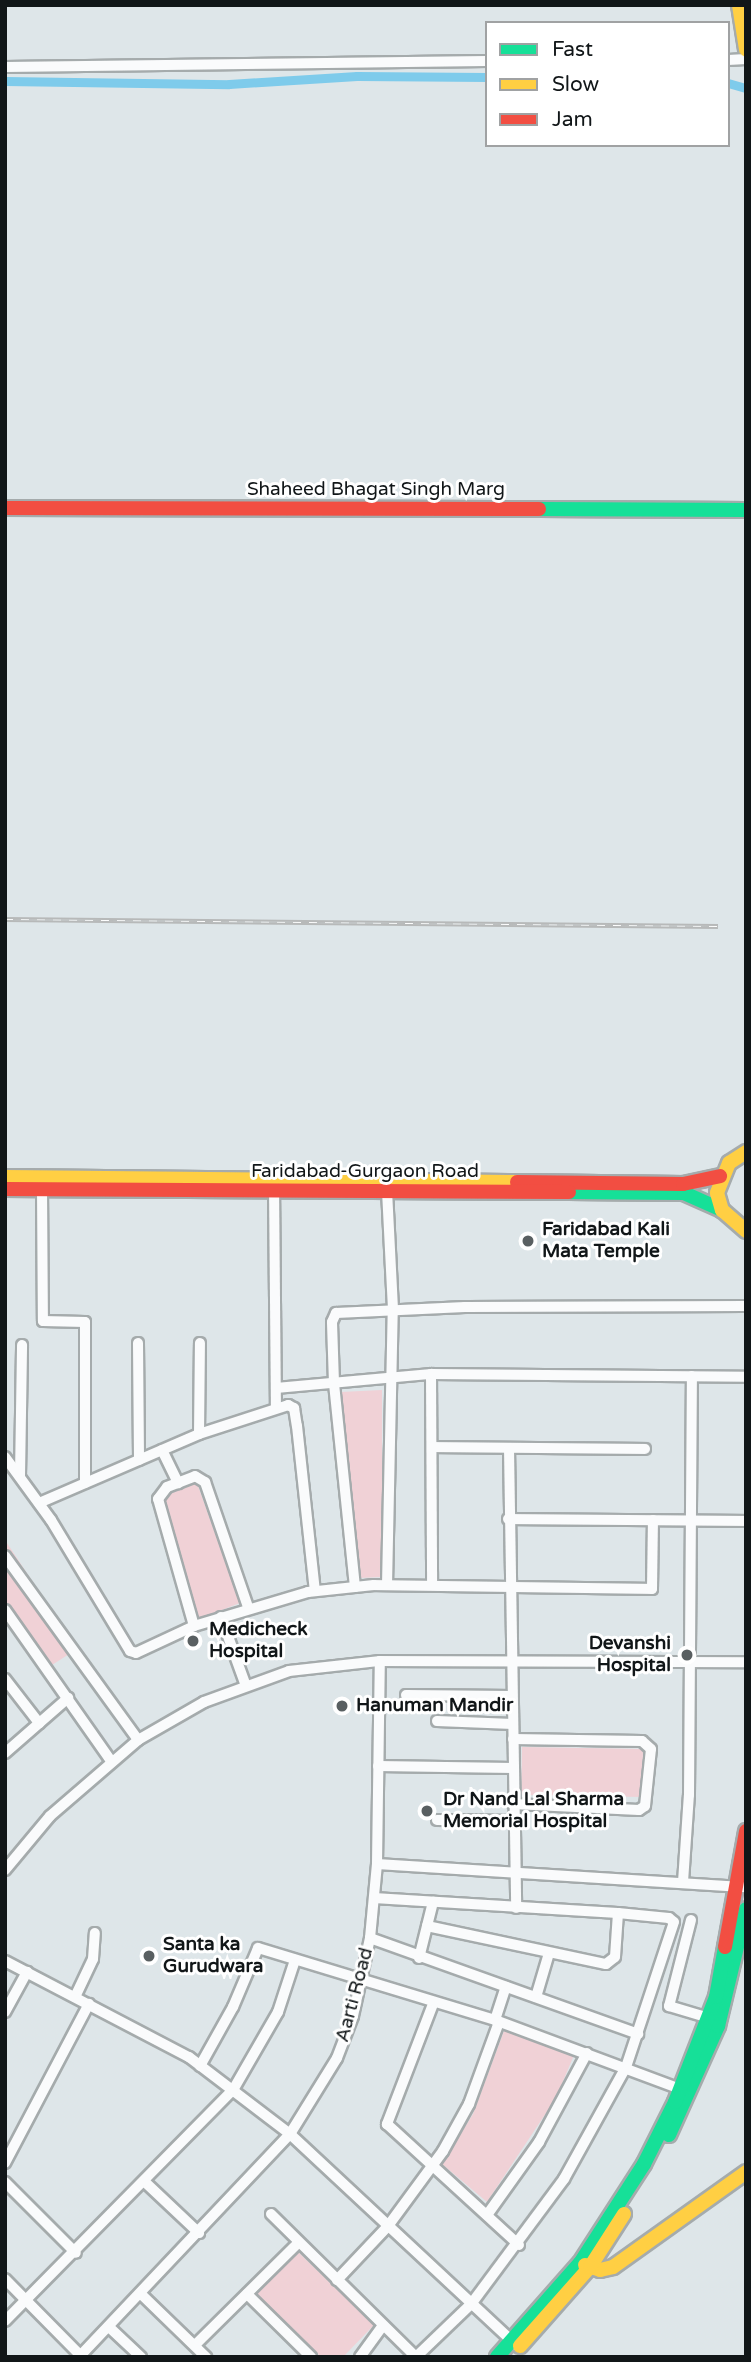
<!DOCTYPE html>
<style>
body{margin:0}
#map{position:relative;width:751px;height:2362px;overflow:hidden;background:#dee6e9;font-family:"Varela Round",sans-serif}
div>[style]{position:absolute}
[style*='--x']{left:calc(var(--x)*1px);top:calc(var(--y)*1px);width:calc(var(--w)*1px);rotate:calc(var(--a)*1deg)}
.green>*{inset:0;background:#f0d1d6;transform-origin:0 0}
.canal>*{height:9px;margin:-4.5px;padding:0 4.5px;transform-origin:4.5px;border-radius:4.5px;background:#7ecbeb}
.roads{filter:drop-shadow(2px 0 #a5abac) drop-shadow(-2px 0 #a5abac) drop-shadow(0 2px #a5abac) drop-shadow(0 -2px #a5abac)}
.street>*{height:10px;margin:-5px;padding:0 5px;transform-origin:5px;border-radius:5px;background:#fafbfc}
.fast>*{height:14px;margin:-7px;padding:0 7px;transform-origin:7px;border-radius:7px;background:#16e098}
.slow>*{height:14px;margin:-7px;padding:0 7px;transform-origin:7px;border-radius:7px;background:#ffcf43}
.jam>*{height:14px;margin:-7px;padding:0 7px;transform-origin:7px;border-radius:7px;background:#f24e42}
.rail>*{height:5px;margin-top:-2.5px;transform-origin:0;background:repeating-linear-gradient(90deg,#fff 0 8px,#b7b9b9 0 16px);box-sizing:border-box;border-block:2px solid #b7b9b9}
.dots>*{width:19px;height:19px;translate:-50% -50%;box-sizing:border-box;border:4px solid #fff;border-radius:50%}
span{translate:-50% -50%;white-space:nowrap;text-align:center;line-height:1.15;-webkit-text-stroke:6px #fff;paint-order:stroke}
.street-label{font-size:19px;color:#111618}
.poi-label{font-size:19px;color:#111618;font-weight:700}
.left{translate:0 -50%;text-align:left}
.right{translate:-100% -50%;text-align:right}
.frame{position:absolute;inset:0;border:7px solid #111618;pointer-events:none}
.legend{position:absolute;left:485px;top:21px;width:245px;height:126px;box-sizing:border-box;background:#fff;border:2px solid #a0a2a3;margin:0;padding:9px 12px;list-style:none;font-size:21px;color:#111618}
.legend li{display:flex;align-items:center;gap:14px;height:35px}
.legend b{width:35px;border:2px solid #a0a2a3}
</style>
<div id="map">
<div class="green">
<i style="clip-path:polygon(382px 1390px,382px 1577px,359px 1578px,341px 1392px)"></i>
<i style="clip-path:polygon(197px 1483px,240px 1603px,196px 1620px,162px 1497px)"></i>
<i style="clip-path:polygon(5px 1540px,77px 1649px,52px 1665px,5px 1602px)"></i>
<i style="left:522px;top:1747px;width:121px;height:48px;rotate:1deg"></i>
<i style="clip-path:polygon(504px 2031px,574px 2055px,556px 2098px,487px 2202px,442px 2164px,473px 2114px)"></i>
<i style="clip-path:polygon(295px 2249px,374px 2325px,343px 2357px,321px 2357px,253px 2292px)"></i>
</div>
<div class="canal">
<i style="--x:5;--y:81;--w:224;--a:0.8"></i>
<i style="--x:229;--y:84;--w:128;--a:-3.6"></i>
<i style="--x:357;--y:76;--w:130;--a:0.4"></i>
<i style="--x:728;--y:83;--w:19;--a:16"></i>
</div>
<div class="roads">
<div class="street">
<i style="--x:728;--y:60;--w:18;--a:-3"></i>
<i style="--x:5;--y:67;--w:482;--a:-0.7"></i>
<i style="--x:274;--y:1185;--w:223;--a:89.5"></i>
<i style="--x:42;--y:1189;--w:132;--a:89.6"></i>
<i style="--x:43;--y:1321;--w:42;--a:1.4"></i>
<i style="--x:85;--y:1322;--w:161;--a:90"></i>
<i style="--x:138;--y:1343;--w:117;--a:89.5"></i>
<i style="--x:431;--y:1374;--w:211;--a:89.7"></i>
<i style="--x:276;--y:1388;--w:156;--a:-5.2"></i>
<i style="--x:431;--y:1374;--w:315;--a:0.5"></i>
<i style="--x:199;--y:1434;--w:91;--a:-89.4"></i>
<i style="--x:432;--y:1447;--w:213;--a:0.5"></i>
<i style="--x:509;--y:1448;--w:460;--a:89.1"></i>
<i style="--x:162;--y:1450;--w:37;--a:64"></i>
<i style="--x:5;--y:1457;--w:78;--a:53.9"></i>
<i style="--x:51;--y:1520;--w:153;--a:58.9"></i>
<i style="--x:130;--y:1651;--w:6;--a:18"></i>
<i style="--x:136;--y:1653;--w:64;--a:-25"></i>
<i style="--x:194;--y:1626;--w:119;--a:-16.6"></i>
<i style="--x:308;--y:1592;--w:66;--a:-6.1"></i>
<i style="--x:374;--y:1585;--w:278;--a:0.8"></i>
<i style="--x:652;--y:1589;--w:69;--a:-89.2"></i>
<i style="--x:20;--y:1476;--w:131;--a:-89.1"></i>
<i style="--x:39;--y:1503;--w:174;--a:-23.3"></i>
<i style="--x:199;--y:1434;--w:94;--a:-18"></i>
<i style="--x:288;--y:1405;--w:7;--a:27"></i>
<i style="--x:294;--y:1408;--w:18;--a:81"></i>
<i style="--x:297;--y:1426;--w:166;--a:83.8"></i>
<i style="--x:508;--y:1519;--w:238;--a:0.5"></i>
<i style="--x:5;--y:1556;--w:227;--a:54.1"></i>
<i style="--x:387;--y:1585;--w:276;--a:-88.8"></i>
<i style="--x:393;--y:1309;--w:117;--a:-92.9"></i>
<i style="--x:355;--y:1587;--w:205;--a:-95.9"></i>
<i style="--x:334;--y:1383;--w:61;--a:-91.9"></i>
<i style="--x:332;--y:1322;--w:10;--a:-66"></i>
<i style="--x:336;--y:1313;--w:129;--a:-2.7"></i>
<i style="--x:465;--y:1307;--w:281;--a:-0.2"></i>
<i style="--x:5;--y:1610;--w:184;--a:54.9"></i>
<i style="--x:221;--y:1617;--w:73;--a:70.1"></i>
<i style="--x:194;--y:1626;--w:132;--a:-105.8"></i>
<i style="--x:158;--y:1499;--w:15;--a:-53"></i>
<i style="--x:167;--y:1487;--w:30;--a:-21"></i>
<i style="--x:195;--y:1476;--w:12;--a:31"></i>
<i style="--x:205;--y:1482;--w:132;--a:71"></i>
<i style="--x:5;--y:1679;--w:56;--a:52.3"></i>
<i style="--x:406;--y:1695;--w:106;--a:0.5"></i>
<i style="--x:437;--y:1721;--w:76;--a:2.3"></i>
<i style="--x:5;--y:1753;--w:84;--a:-41.1"></i>
<i style="--x:378;--y:1766;--w:135;--a:0.8"></i>
<i style="--x:513;--y:1804;--w:126;--a:2.7"></i>
<i style="--x:639;--y:1810;--w:7;--a:-34"></i>
<i style="--x:645;--y:1806;--w:57;--a:-84"></i>
<i style="--x:651;--y:1749;--w:12;--a:-138"></i>
<i style="--x:642;--y:1741;--w:129;--a:-179.1"></i>
<i style="--x:437;--y:1820;--w:77;--a:0.7"></i>
<i style="--x:377;--y:1864;--w:370;--a:3.6"></i>
<i style="--x:5;--y:1870;--w:70;--a:-50.2"></i>
<i style="--x:50;--y:1816;--w:116;--a:-40.8"></i>
<i style="--x:138;--y:1740;--w:76;--a:-29.9"></i>
<i style="--x:204;--y:1702;--w:90;--a:-20"></i>
<i style="--x:289;--y:1671;--w:92;--a:-6.3"></i>
<i style="--x:380;--y:1661;--w:366;--a:0.2"></i>
<i style="--x:683;--y:1882;--w:87;--a:-86.1"></i>
<i style="--x:689;--y:1795;--w:419;--a:-89.6"></i>
<i style="--x:374;--y:1898;--w:244;--a:3.5"></i>
<i style="--x:618;--y:1913;--w:51;--a:5.6"></i>
<i style="--x:669;--y:1918;--w:6;--a:39"></i>
<i style="--x:674;--y:1922;--w:153;--a:108.3"></i>
<i style="--x:626;--y:2067;--w:128;--a:119"></i>
<i style="--x:564;--y:2179;--w:156;--a:126.6"></i>
<i style="--x:471;--y:2304;--w:76;--a:136.1"></i>
<i style="--x:691;--y:1920;--w:89;--a:104.3"></i>
<i style="--x:669;--y:2006;--w:42;--a:16.7"></i>
<i style="--x:427;--y:1926;--w:183;--a:12"></i>
<i style="--x:606;--y:1964;--w:11;--a:-38"></i>
<i style="--x:615;--y:1957;--w:44;--a:-86.1"></i>
<i style="--x:370;--y:1938;--w:285;--a:19.7"></i>
<i style="--x:419;--y:1958;--w:58;--a:-76"></i>
<i style="--x:5;--y:1961;--w:208;--a:27.6"></i>
<i style="--x:189;--y:2057;--w:127;--a:37.3"></i>
<i style="--x:290;--y:2134;--w:309;--a:43"></i>
<i style="--x:75;--y:1997;--w:42;--a:-64.7"></i>
<i style="--x:93;--y:1959;--w:26;--a:-86"></i>
<i style="--x:536;--y:1997;--w:46;--a:-73.5"></i>
<i style="--x:433;--y:2004;--w:129;--a:111"></i>
<i style="--x:387;--y:2124;--w:179;--a:42.5"></i>
<i style="--x:5;--y:2012;--w:46;--a:-61.2"></i>
<i style="--x:495;--y:2020;--w:35;--a:-72"></i>
<i style="--x:200;--y:2066;--w:68;--a:-60.8"></i>
<i style="--x:233;--y:2007;--w:64;--a:-67"></i>
<i style="--x:258;--y:1948;--w:248;--a:16.9"></i>
<i style="--x:495;--y:2020;--w:201;--a:20.4"></i>
<i style="--x:5;--y:2163;--w:180;--a:-62.2"></i>
<i style="--x:5;--y:2182;--w:100;--a:45"></i>
<i style="--x:146;--y:2183;--w:73;--a:43.3"></i>
<i style="--x:271;--y:2214;--w:204;--a:44.6"></i>
<i style="--x:487;--y:2215;--w:90;--a:-54.5"></i>
<i style="--x:539;--y:2142;--w:101;--a:-61.7"></i>
<i style="--x:5;--y:2279;--w:110;--a:45.4"></i>
<i style="--x:337;--y:2280;--w:74;--a:-46.6"></i>
<i style="--x:388;--y:2226;--w:93;--a:-53.7"></i>
<i style="--x:443;--y:2151;--w:54;--a:-61"></i>
<i style="--x:469;--y:2104;--w:87;--a:-69.9"></i>
<i style="--x:141;--y:2294;--w:91;--a:44.1"></i>
<i style="--x:247;--y:2294;--w:90;--a:44.5"></i>
<i style="--x:5;--y:2321;--w:325;--a:-45.4"></i>
<i style="--x:233;--y:2090;--w:90;--a:-60"></i>
<i style="--x:278;--y:2012;--w:55;--a:-71.9"></i>
<i style="--x:109;--y:2327;--w:44;--a:43.2"></i>
<i style="--x:195;--y:2345;--w:145;--a:-44.7"></i>
<i style="--x:79;--y:2357;--w:307;--a:-46.6"></i>
<i style="--x:290;--y:2134;--w:89;--a:-58.3"></i>
<i style="--x:337;--y:2058;--w:45;--a:-69.1"></i>
<i style="--x:353;--y:2016;--w:80;--a:-77.7"></i>
<i style="--x:370;--y:1938;--w:74;--a:-84.6"></i>
<i style="--x:377;--y:1864;--w:203;--a:-89.2"></i>
<i style="--x:360;--y:2357;--w:39;--a:-54"></i>
</div>
<div class="fast">
<i style="--x:539;--y:509;--w:207;--a:0.3"></i>
<i style="--x:569;--y:1192;--w:115;--a:0.5"></i>
<i style="--x:684;--y:1193;--w:42;--a:24.1"></i>
<i style="--x:669;--y:2135;--w:120;--a:-65.8"></i>
<i style="--x:718;--y:2026;--w:120;--a:-76.5"></i>
<i style="--x:497;--y:2357;--w:125;--a:-48.6"></i>
<i style="--x:580;--y:2263;--w:118;--a:-57.1"></i>
<i style="--x:644;--y:2164;--w:69;--a:-63.4"></i>
<i style="--x:675;--y:2102;--w:113;--a:-68.7"></i>
<i style="--x:716;--y:1997;--w:51;--a:-79.8"></i>
</div>
<div class="slow">
<i style="--x:739;--y:5;--w:45;--a:81"></i>
<i style="--x:746;--y:1152;--w:20;--a:147"></i>
<i style="--x:729;--y:1163;--w:32;--a:112"></i>
<i style="--x:717;--y:1193;--w:18;--a:74"></i>
<i style="--x:722;--y:1210;--w:32;--a:41"></i>
<i style="--x:5;--y:1177;--w:512;--a:0.56"></i>
<i style="--x:585;--y:2265;--w:16;--a:18"></i>
<i style="--x:600;--y:2270;--w:13;--a:-13"></i>
<i style="--x:613;--y:2267;--w:163;--a:-35.5"></i>
<i style="--x:520;--y:2346;--w:106;--a:-48.5"></i>
<i style="--x:590;--y:2267;--w:63;--a:-57.3"></i>
</div>
<div class="jam">
<i style="--x:5;--y:508;--w:534;--a:0.11"></i>
<i style="--x:517;--y:1182;--w:166;--a:0.7"></i>
<i style="--x:683;--y:1184;--w:38;--a:-12"></i>
<i style="--x:5;--y:1189;--w:564;--a:0.3"></i>
<i style="--x:725;--y:1947;--w:118;--a:-79.7"></i>
</div>
</div>
<div class="rail">
<i style="--x:5;--y:919;--w:713;--a:0.56"></i>
</div>
<div class="dots">
<i style="left:528px;top:1241px;background:#595f61"></i>
<i style="left:193px;top:1641px;background:#595f61"></i>
<i style="left:687px;top:1655px;background:#595f61"></i>
<i style="left:342px;top:1706px;background:#595f61"></i>
<i style="left:427px;top:1811px;background:#595f61"></i>
<i style="left:149px;top:1956px;background:#595f61"></i>
</div>
<div class="street-label">
<span style="left:376px;top:490px">Shaheed Bhagat Singh Marg</span>
<span style="left:365px;top:1172px">Faridabad-Gurgaon Road</span>
<span style="left:355px;top:1995px;rotate:-75deg">Aarti Road</span>
</div>
<div class="poi-label">
<span class="left" style="left:542px;top:1241px">Faridabad Kali<br>Mata Temple</span>
<span class="left" style="left:209px;top:1641px">Medicheck<br>Hospital</span>
<span class="right" style="left:671px;top:1655px">Devanshi<br>Hospital</span>
<span class="left" style="left:356px;top:1706px">Hanuman Mandir</span>
<span class="left" style="left:443px;top:1811px">Dr Nand Lal Sharma<br>Memorial Hospital</span>
<span class="left" style="left:163px;top:1956px">Santa ka<br>Gurudwara</span>
</div>
<div class="frame"></div>
<ul class="legend">
<li><b style="height:9px;background:#16e098"></b>Fast</li>
<li><b style="height:9px;background:#ffcf43"></b>Slow</li>
<li><b style="height:9px;background:#f24e42"></b>Jam</li>
</ul>
</div>
